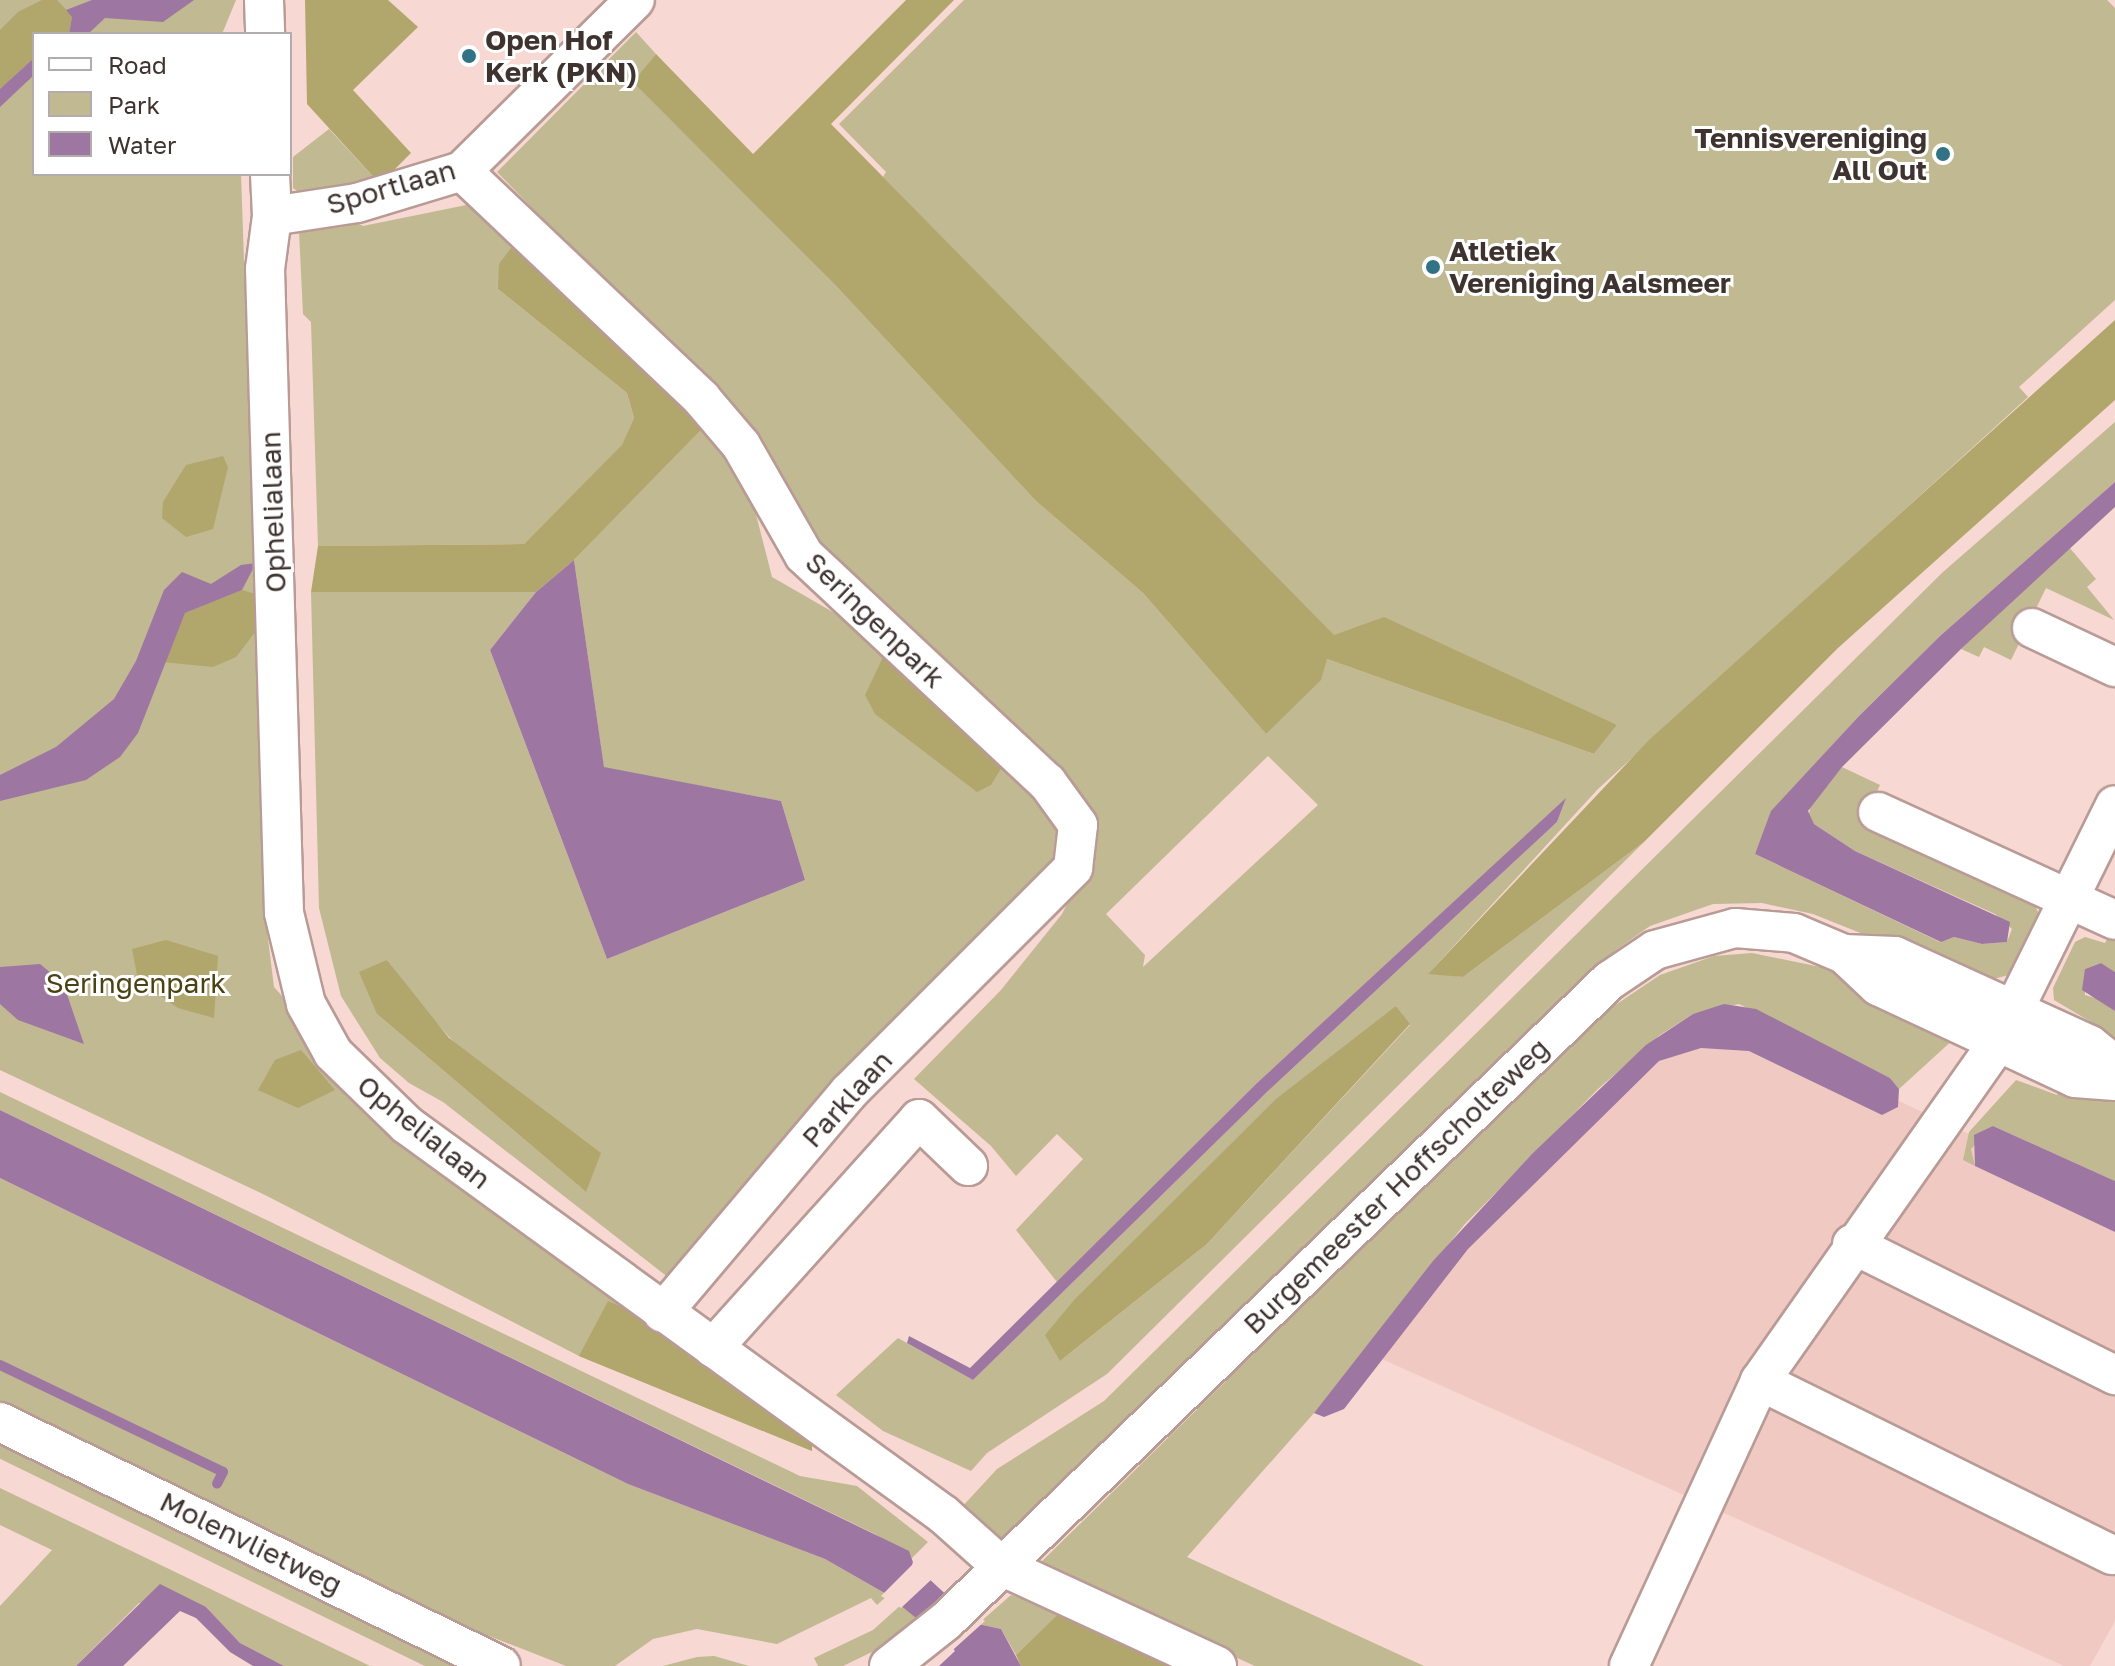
<!DOCTYPE html>
<style>
body{margin:0}
#map{position:relative;width:2115px;height:1666px;overflow:hidden;background:#f7d8d2;font-family:"Golos Text",sans-serif}
div>[style]{position:absolute}
[style*='--x']{left:calc(var(--x)*1px);top:calc(var(--y)*1px);width:calc(var(--w)*1px);rotate:calc(var(--a)*1deg)}
.built>*{inset:0;background:#f0cac2}
.green>*{inset:0;background:#c0b992;transform-origin:0 0}
.forest>*{inset:0;background:#b1a66b}
.water>*{inset:0;background:#9d76a2}
.pier>*{inset:0;background:#f7d8d2}
.stream>*{height:10px;margin:-5px;padding:0 5px;transform-origin:5px;border-radius:5px;background:#9d76a2}
.roads{filter:drop-shadow(2px 0 #b99b96) drop-shadow(-2px 0 #b99b96) drop-shadow(0 2px #b99b96) drop-shadow(0 -2px #b99b96)}
.minor>*{height:38px;margin:-19px;padding:0 19px;transform-origin:19px;border-radius:19px;background:#fff}
.dots>*{width:22px;height:22px;translate:-50% -50%;box-sizing:border-box;border:4px solid #fff;border-radius:50%}
span{translate:-50% -50%;white-space:nowrap;text-align:center;line-height:1.15;-webkit-text-stroke:6px #fff;paint-order:stroke}
.poi-label{font-size:28px;color:#3f3330;font-weight:700}
.left{translate:0 -50%;text-align:left}
.right{translate:-100% -50%;text-align:right}
.street-label{font-size:28px;color:#3f3330}
.park-label{font-size:28px;color:#4b4213}
.legend{position:absolute;left:32px;top:32px;width:260px;height:144px;box-sizing:border-box;background:#fff;border:2px solid #b2adac;margin:0;padding:10px 14px;list-style:none;font-size:24px;color:#3f3330}
.legend li{display:flex;align-items:center;gap:16px;height:40px}
.legend b{width:40px;border:2px solid #b2adac}
</style>
<div id="map">
<div class="built">
<i style="clip-path:polygon(1730px 1021px,2115px 1203px,2115px 1621px,2090px 1666px,2064px 1666px,1373px 1355px,1471px 1230px,1656px 1051px)"></i>
</div>
<div class="green">
<i style="clip-path:polygon(0 0,236px 0,222px 34px,34px 34px,34px 174px,241px 174px,267px 931px,274px 987px,429px 1162px,653px 1321px,812px 1451px,579px 1356px,265px 1195px,0 1070px)"></i>
<i style="clip-path:polygon(evenodd,964px 0,2107px 0,2115px 8px,2115px 300px,2019px 387px,2028px 397px,1598px 789px,1429px 973px,1463px 977px,1644px 842px,1107px 1374px,987px 1453px,971px 1471px,883px 1431px,836px 1395px,898px 1338px,973px 1380px,1267px 1092px,1557px 822px,1565px 800px,1257px 1083px,1057px 1282px,1016px 1230px,1083px 1159px,1057px 1134px,1016px 1176px,991px 1146px,914px 1079px,1001px 990px,1062px 914px,1088px 863px,1091px 825px,1075px 785px,875px 602px,838px 576px,762px 441px,497px 172px,636px 32px,656px 54px,634px 82px,838px 288px,1036px 501px,1143px 593px,1266px 734px,1327px 659px,1594px 754px,1617px 725px,1334px 636px,883px 177px,886px 172px,839px 124px,964px 0,1268px 756px,1318px 805px,1143px 967px,1145px 955px,1106px 914px,1268px 756px,964px 0,1396px 1006px,1410px 1025px,1207px 1244px,1060px 1361px,1396px 1006px)"></i>
<i style="clip-path:polygon(329px 129px,380px 184px,305px 197px,293px 188px,293px 157px)"></i>
<i style="clip-path:polygon(486px 201px,517px 240px,498px 289px,627px 393px,634px 418px,622px 446px,524px 544px,318px 546px,311px 322px,303px 314px,299px 231px,352px 220px,363px 226px)"></i>
<i style="clip-path:polygon(2115px 422px,2115px 482px,1940px 636px,1859px 716px,1772px 811px,1755px 854px,1940px 942px,1954px 937px,1982px 944px,2007px 942px,2012px 929px,1995px 914px,1855px 851px,1814px 824px,1808px 818px,1812px 800px,1842px 767px,1880px 785px,1865px 817px,2032px 898px,2041px 919px,2019px 972px,1983px 982px,1813px 914px,1762px 903px,1713px 904px,1650px 926px,1616px 950px,1007px 1540px,996px 1538px,961px 1508px,997px 1469px,1104px 1401px,1943px 572px)"></i>
<i style="clip-path:polygon(evenodd,704px 427px,749px 487px,772px 577px,852px 623px,1046px 801px,1056px 830px,1058px 857px,669px 1278px,443px 1102px,409px 1083px,380px 1058px,341px 996px,319px 908px,311px 592px,536px 592px,490px 650px,607px 959px,805px 880px,781px 801px,604px 768px,574px 560px,704px 427px,387px 960px,420px 1004px,586px 1192px,377px 1014px,387px 960px)"></i>
<i style="clip-path:polygon(2069px 547px,2096px 579px,2087px 587px,2114px 620px,2046px 588px,2011px 660px,1984px 647px,1979px 657px,1961px 649px)"></i>
<i style="clip-path:polygon(2110px 933px,2115px 935px,2115px 972px,2101px 963px,2085px 969px,2085px 995px,2103px 1000px,2115px 1011px,2115px 1052px,2087px 1034px,2091px 1022px,2054px 1000px,2053px 988px,2075px 942px,2085px 937px,2105px 943px)"></i>
<i style="clip-path:polygon(1752px 953px,1830px 969px,1956px 1037px,1899px 1089px,1890px 1078px,1739px 1004px,1693px 1014px,1660px 1035px,1598px 1089px,1464px 1225px,1314px 1413px,1187px 1557px,1424px 1666px,1255px 1666px,1036px 1567px,1599px 1016px,1660px 975px,1714px 956px)"></i>
<i style="clip-path:polygon(2016px 1080px,2057px 1095px,2063px 1083px,2115px 1100px,2115px 1181px,1993px 1126px,1971px 1149px,1975px 1166px,1963px 1160px,1969px 1132px)"></i>
<i style="clip-path:polygon(0 1092px,800px 1476px,857px 1486px,928px 1542px,912px 1558px,875px 1534px,0 1110px)"></i>
<i style="clip-path:polygon(0 1178px,628px 1484px,825px 1559px,888px 1595px,877px 1605px,871px 1598px,777px 1644px,697px 1629px,653px 1639px,615px 1666px,566px 1666px,438px 1616px,0 1405px)"></i>
<i style="left:0;top:1441px;width:513px;height:16px;rotate:26deg"></i>
<i style="clip-path:polygon(0 1488px,167px 1568px,370px 1666px,284px 1666px,240px 1643px,206px 1607px,139px 1603px,76px 1666px,0 1666px,0 1606px,52px 1550px,0 1525px)"></i>
<i style="clip-path:polygon(1011px 1595px,1061px 1611px,1016px 1655px,1001px 1629px,978px 1624px)"></i>
<i style="clip-path:polygon(902px 1604px,916px 1618px,905px 1636px,843px 1666px,818px 1666px,814px 1658px,873px 1630px)"></i>
<i style="clip-path:polygon(714px 1656px,749px 1666px,663px 1666px,697px 1657px)"></i>
</div>
<div class="forest">
<i style="clip-path:polygon(42px 0,57px 0,72px 16px,69px 34px,34px 34px,34px 58px,0 89px,0 30px,18px 12px)"></i>
<i style="clip-path:polygon(305px 0,388px 0,418px 27px,353px 90px,411px 153px,380px 184px,307px 104px)"></i>
<i style="clip-path:polygon(906px 0,954px 0,831px 124px,1334px 635px,1384px 617px,1617px 725px,1594px 754px,1327px 659px,1321px 680px,1266px 734px,1143px 593px,1036px 501px,838px 288px,633px 82px,656px 54px,753px 154px)"></i>
<i style="clip-path:polygon(517px 240px,704px 427px,574px 560px,536px 592px,311px 592px,318px 546px,524px 544px,622px 445px,634px 418px,627px 393px,498px 289px,499px 264px)"></i>
<i style="clip-path:polygon(2115px 320px,2115px 400px,1838px 648px,1644px 842px,1463px 977px,1428px 974px,1649px 740px)"></i>
<i style="clip-path:polygon(223px 456px,228px 467px,213px 529px,186px 537px,162px 518px,163px 502px,186px 465px)"></i>
<i style="clip-path:polygon(242px 590px,255px 594px,256px 631px,236px 657px,213px 667px,163px 662px,185px 613px)"></i>
<i style="clip-path:polygon(885px 653px,1005px 762px,991px 785px,977px 792px,875px 714px,865px 695px)"></i>
<i style="clip-path:polygon(166px 940px,218px 956px,214px 1018px,178px 1008px,138px 980px,132px 949px)"></i>
<i style="clip-path:polygon(387px 960px,449px 1038px,601px 1153px,586px 1192px,377px 1014px,359px 972px)"></i>
<i style="clip-path:polygon(1396px 1006px,1410px 1024px,1207px 1244px,1060px 1361px,1045px 1335px,1075px 1299px,1276px 1099px)"></i>
<i style="clip-path:polygon(301px 1050px,335px 1090px,298px 1108px,258px 1090px,275px 1060px)"></i>
<i style="clip-path:polygon(608px 1301px,653px 1321px,812px 1441px,812px 1451px,579px 1356px)"></i>
<i style="clip-path:polygon(1061px 1611px,1173px 1666px,1021px 1666px,1016px 1655px)"></i>
</div>
<div class="water">
<i style="clip-path:polygon(92px 0,194px 0,163px 22px,105px 18px,88px 34px,69px 34px,72px 17px,66px 10px)"></i>
<i style="clip-path:polygon(34px 58px,34px 75px,0 107px,0 89px)"></i>
<i style="clip-path:polygon(2115px 482px,2115px 507px,1961px 649px,1842px 767px,1808px 811px,1814px 824px,1855px 851px,2010px 922px,2007px 942px,1982px 944px,1954px 937px,1941px 942px,1755px 854px,1771px 811px,1859px 716px,1940px 636px)"></i>
<i style="clip-path:polygon(574px 560px,604px 767px,781px 801px,805px 880px,607px 959px,490px 650px,536px 592px)"></i>
<i style="clip-path:polygon(256px 563px,242px 590px,185px 613px,138px 733px,120px 757px,86px 780px,0 801px,0 775px,56px 747px,114px 699px,136px 661px,164px 590px,182px 572px,211px 584px,241px 565px)"></i>
<i style="clip-path:polygon(1566px 798px,1557px 822px,1267px 1092px,973px 1380px,907px 1343px,909px 1336px,970px 1368px,1257px 1083px)"></i>
<i style="clip-path:polygon(2101px 963px,2115px 972px,2115px 1011px,2082px 990px,2085px 969px)"></i>
<i style="clip-path:polygon(40px 964px,63px 983px,84px 1044px,18px 1020px,0 1004px,0 967px)"></i>
<i style="clip-path:polygon(1724px 1004px,1756px 1009px,1890px 1078px,1899px 1089px,1898px 1107px,1882px 1115px,1749px 1051px,1701px 1048px,1659px 1061px,1468px 1249px,1344px 1409px,1324px 1417px,1314px 1413px,1433px 1261px,1533px 1153px,1646px 1045px,1693px 1014px)"></i>
<i style="clip-path:polygon(0 1110px,909px 1551px,914px 1565px,978px 1624px,1001px 1629px,1021px 1666px,939px 1666px,955px 1651px,925px 1611px,916px 1618px,888px 1595px,825px 1559px,628px 1484px,0 1178px)"></i>
<i style="clip-path:polygon(1993px 1126px,2115px 1181px,2115px 1232px,1975px 1166px,1974px 1135px)"></i>
<i style="clip-path:polygon(160px 1584px,206px 1607px,240px 1643px,284px 1666px,253px 1666px,230px 1652px,196px 1618px,180px 1611px,123px 1666px,76px 1666px)"></i>
</div>
<div class="pier">
<i style="clip-path:polygon(915px 1555px,933px 1578px,901px 1608px,881px 1596px,912px 1565px)"></i>
<i style="clip-path:polygon(946px 1591px,985px 1621px,935px 1666px,950px 1651px,922px 1618px)"></i>
</div>
<div class="stream">
<i style="--x:0;--y:1365;--w:247;--a:25.6"></i>
<i style="--x:223;--y:1472;--w:13;--a:117"></i>
</div>
<div class="roads">
<div class="minor">
<i style="--x:264;--y:0;--w:34;--a:88"></i>
<i style="--x:462;--y:171;--w:330;--a:43.5"></i>
<i style="--x:701;--y:398;--w:62;--a:49.6"></i>
<i style="--x:741;--y:445;--w:127;--a:60.2"></i>
<i style="--x:804;--y:555;--w:333;--a:43.1"></i>
<i style="--x:1047;--y:782;--w:53;--a:54.2"></i>
<i style="--x:1078;--y:825;--w:43;--a:96.6"></i>
<i style="--x:1073;--y:868;--w:317;--a:135"></i>
<i style="--x:849;--y:1092;--w:289;--a:130.2"></i>
<i style="--x:270;--y:174;--w:42;--a:87.3"></i>
<i style="--x:272;--y:216;--w:53;--a:97.5"></i>
<i style="--x:265;--y:269;--w:644;--a:88.31"></i>
<i style="--x:284;--y:913;--w:94;--a:76.4"></i>
<i style="--x:306;--y:1004;--w:56;--a:61.1"></i>
<i style="--x:333;--y:1053;--w:103;--a:44.2"></i>
<i style="--x:407;--y:1125;--w:664;--a:35.99"></i>
<i style="--x:944;--y:1515;--w:76;--a:41.8"></i>
<i style="--x:1001;--y:1566;--w:238;--a:24.8"></i>
<i style="--x:272;--y:216;--w:86;--a:-8.7"></i>
<i style="--x:357;--y:203;--w:110;--a:-16.9"></i>
<i style="--x:462;--y:171;--w:243;--a:-44.7"></i>
<i style="--x:2032;--y:628;--w:92;--a:25.2"></i>
<i style="--x:1878;--y:812;--w:260;--a:24.5"></i>
<i style="--x:1844;--y:954;--w:47;--a:43.3"></i>
<i style="--x:1878;--y:986;--w:217;--a:25"></i>
<i style="--x:2075;--y:1078;--w:40;--a:4.3"></i>
<i style="--x:1852;--y:1244;--w:294;--a:26.5"></i>
<i style="--x:713;--y:1348;--w:308;--a:-48"></i>
<i style="--x:919;--y:1119;--w:68;--a:43.8"></i>
<i style="--x:1760;--y:1381;--w:393;--a:26.3"></i>
<i style="--x:0;--y:1422;--w:557;--a:25.97"></i>
<i style="--x:889;--y:1666;--w:73;--a:-38.3"></i>
<i style="--x:946;--y:1621;--w:922;--a:-43.99"></i>
<i style="--x:1609;--y:981;--w:55;--a:-34"></i>
<i style="--x:1655;--y:950;--w:83;--a:-15.4"></i>
<i style="--x:1735;--y:928;--w:59;--a:4.8"></i>
<i style="--x:1794;--y:933;--w:54;--a:22.8"></i>
<i style="--x:1844;--y:954;--w:51;--a:2.2"></i>
<i style="--x:1895;--y:956;--w:214;--a:24.5"></i>
<i style="--x:2090;--y:1045;--w:32;--a:39"></i>
<i style="--x:1629;--y:1666;--w:314;--a:-65.3"></i>
<i style="--x:1760;--y:1381;--w:414;--a:-54.9"></i>
<i style="--x:1998;--y:1042;--w:264;--a:-63.7"></i>
</div>
</div>
<div class="dots">
<i style="left:469px;top:56px;background:#317285"></i>
<i style="left:1943px;top:154px;background:#317285"></i>
<i style="left:1433px;top:267px;background:#317285"></i>
</div>
<div class="poi-label">
<span class="left" style="left:485px;top:56px">Open Hof<br>Kerk (PKN)</span>
<span class="right" style="left:1927px;top:154px">Tennisvereniging<br>All Out</span>
<span class="left" style="left:1449px;top:267px">Atletiek<br>Vereniging Aalsmeer</span>
</div>
<div class="street-label">
<span style="left:391px;top:187px;rotate:-16deg">Sportlaan</span>
<span style="left:273px;top:512px;rotate:-92deg">Ophelialaan</span>
<span style="left:875px;top:620px;rotate:44deg">Seringenpark</span>
<span style="left:847px;top:1099px;rotate:-48deg">Parklaan</span>
<span style="left:424px;top:1132px;rotate:39deg">Ophelialaan</span>
<span style="left:1396px;top:1186px;rotate:-44deg">Burgemeester Hoffscholteweg</span>
<span style="left:251px;top:1543px;rotate:26deg">Molenvlietweg</span>
</div>
<div class="park-label">
<span style="left:136px;top:983px">Seringenpark</span>
</div>
<ul class="legend">
<li><b style="height:10px;background:#fff"></b>Road</li>
<li><b style="height:22px;background:#c0b992"></b>Park</li>
<li><b style="height:22px;background:#9d76a2"></b>Water</li>
</ul>
</div>
